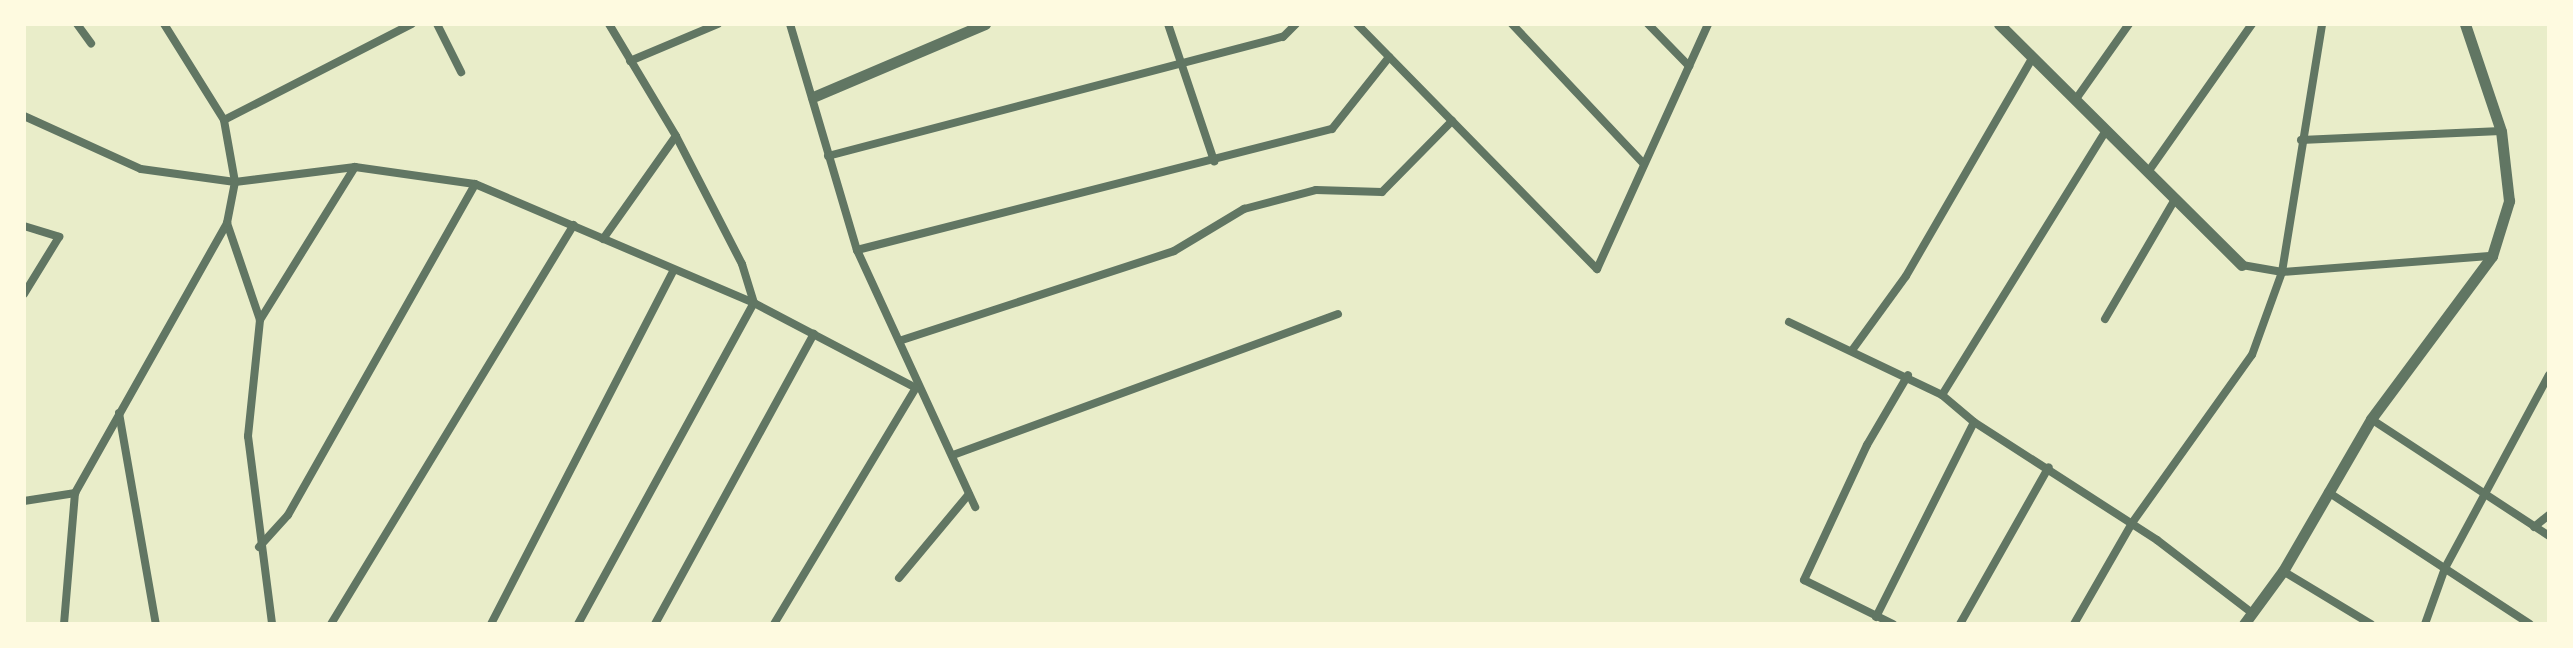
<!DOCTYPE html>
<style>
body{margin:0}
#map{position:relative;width:2573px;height:648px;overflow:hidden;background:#e9edc9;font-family:Rubik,sans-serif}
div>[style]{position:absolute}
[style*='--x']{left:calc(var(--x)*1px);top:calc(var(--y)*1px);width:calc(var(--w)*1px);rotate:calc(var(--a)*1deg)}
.minor>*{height:8px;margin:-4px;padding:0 4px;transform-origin:4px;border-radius:4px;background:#617663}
.tertiary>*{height:11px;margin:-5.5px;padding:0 5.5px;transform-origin:5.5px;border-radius:5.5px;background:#617663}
span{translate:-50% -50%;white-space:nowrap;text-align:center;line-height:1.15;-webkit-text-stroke:6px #fefae0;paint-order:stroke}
.frame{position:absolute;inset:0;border:26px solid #fefae0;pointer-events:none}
</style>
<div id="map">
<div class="minor">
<i style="--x:77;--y:24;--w:24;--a:54"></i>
<i style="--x:437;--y:24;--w:54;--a:63.4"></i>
<i style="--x:790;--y:24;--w:236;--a:73.5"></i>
<i style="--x:857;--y:250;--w:283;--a:65.3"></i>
<i style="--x:1168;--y:24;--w:145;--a:71.4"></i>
<i style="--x:1357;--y:24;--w:343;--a:45.6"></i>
<i style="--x:1597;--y:269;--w:269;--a:-65.6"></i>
<i style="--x:1512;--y:24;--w:192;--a:46.7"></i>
<i style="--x:1648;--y:24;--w:59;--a:45.7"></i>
<i style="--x:630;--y:61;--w:95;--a:-22.8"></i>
<i style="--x:2076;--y:99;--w:92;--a:-54.8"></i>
<i style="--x:24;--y:116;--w:128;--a:24.4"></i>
<i style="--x:141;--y:169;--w:95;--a:7.9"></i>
<i style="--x:235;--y:182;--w:121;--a:-7.1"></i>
<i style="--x:355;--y:167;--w:121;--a:8.1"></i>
<i style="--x:475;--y:184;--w:303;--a:23.1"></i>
<i style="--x:754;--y:303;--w:183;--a:27.7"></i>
<i style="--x:224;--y:120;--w:211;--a:-27.1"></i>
<i style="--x:2301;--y:140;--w:200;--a:-2.6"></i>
<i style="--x:828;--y:156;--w:470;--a:-14.7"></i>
<i style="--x:1283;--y:37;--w:18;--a:-45"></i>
<i style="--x:2148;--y:172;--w:181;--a:-54.9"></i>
<i style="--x:227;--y:223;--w:102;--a:71.2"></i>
<i style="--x:260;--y:320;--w:117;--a:95.9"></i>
<i style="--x:248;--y:436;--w:190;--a:82.7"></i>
<i style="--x:24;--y:226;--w:37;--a:17"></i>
<i style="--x:59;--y:237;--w:67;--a:121.6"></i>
<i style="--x:603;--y:239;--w:126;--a:-54.7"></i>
<i style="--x:857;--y:250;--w:490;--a:-14.3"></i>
<i style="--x:1332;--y:129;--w:92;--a:-51.6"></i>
<i style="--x:2242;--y:265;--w:41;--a:9.9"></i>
<i style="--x:2282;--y:272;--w:211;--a:-4.4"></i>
<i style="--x:2105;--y:319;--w:139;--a:-59.7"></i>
<i style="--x:260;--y:320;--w:180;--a:-58.2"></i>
<i style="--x:1789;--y:322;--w:170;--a:25.5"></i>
<i style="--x:1942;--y:395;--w:42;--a:40.2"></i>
<i style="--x:1974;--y:422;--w:218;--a:32.8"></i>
<i style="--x:2157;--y:540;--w:118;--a:37.5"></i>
<i style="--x:902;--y:340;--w:286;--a:-18.1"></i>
<i style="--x:1174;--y:251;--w:82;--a:-31"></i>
<i style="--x:1244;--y:209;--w:74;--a:-14.8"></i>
<i style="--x:1316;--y:190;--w:66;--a:1.7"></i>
<i style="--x:1382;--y:192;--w:100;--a:-45.4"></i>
<i style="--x:1853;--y:349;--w:90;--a:-54"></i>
<i style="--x:1906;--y:276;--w:253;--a:-59.9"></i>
<i style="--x:1942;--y:395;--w:312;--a:-58.2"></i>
<i style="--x:119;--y:413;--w:214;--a:80.1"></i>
<i style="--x:2371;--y:419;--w:213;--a:33.3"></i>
<i style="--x:953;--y:455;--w:410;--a:-20.1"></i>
<i style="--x:2328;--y:492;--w:241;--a:33.2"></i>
<i style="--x:24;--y:501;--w:52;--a:-8.9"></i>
<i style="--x:75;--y:493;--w:310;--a:-60.6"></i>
<i style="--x:227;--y:223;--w:42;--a:-79"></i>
<i style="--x:235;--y:182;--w:63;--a:-100.1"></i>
<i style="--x:224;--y:120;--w:113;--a:-122"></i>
<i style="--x:2534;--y:527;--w:19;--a:-39"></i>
<i style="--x:259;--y:547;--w:43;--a:-47.8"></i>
<i style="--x:288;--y:515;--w:380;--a:-60.5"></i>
<i style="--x:2283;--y:571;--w:103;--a:31.1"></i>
<i style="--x:899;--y:578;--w:109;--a:-50.2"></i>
<i style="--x:1876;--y:617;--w:218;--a:-63.3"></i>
<i style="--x:64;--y:624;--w:131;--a:-85.2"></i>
<i style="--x:331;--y:624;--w:467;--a:-58.7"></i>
<i style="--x:491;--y:624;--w:397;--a:-62.7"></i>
<i style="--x:578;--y:624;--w:366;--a:-61.3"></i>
<i style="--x:754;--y:303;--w:41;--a:-107.1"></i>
<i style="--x:742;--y:264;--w:144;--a:-117.3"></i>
<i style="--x:676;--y:136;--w:131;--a:-120.9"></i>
<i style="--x:655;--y:624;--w:331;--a:-61.3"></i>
<i style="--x:774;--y:624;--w:275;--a:-59"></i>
<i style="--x:1893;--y:624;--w:99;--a:-153.7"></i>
<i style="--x:1804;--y:580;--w:149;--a:-65"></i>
<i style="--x:1867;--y:445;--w:81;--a:-59.6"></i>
<i style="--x:1960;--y:624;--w:180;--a:-60.5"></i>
<i style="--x:2074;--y:624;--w:116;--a:-60.1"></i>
<i style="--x:2132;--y:523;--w:206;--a:-54.5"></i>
<i style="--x:2252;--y:355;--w:88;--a:-70.1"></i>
<i style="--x:2282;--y:272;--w:251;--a:-80.8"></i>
<i style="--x:2425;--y:624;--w:59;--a:-70.3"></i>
<i style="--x:2445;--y:568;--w:219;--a:-61.7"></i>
</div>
<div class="tertiary">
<i style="--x:1999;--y:24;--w:342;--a:44.8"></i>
<i style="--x:813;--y:97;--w:187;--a:-23"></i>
<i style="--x:2244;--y:624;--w:66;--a:-53.7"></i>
<i style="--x:2283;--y:571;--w:176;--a:-59.9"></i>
<i style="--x:2371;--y:419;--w:203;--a:-53.4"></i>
<i style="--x:2492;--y:256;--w:58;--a:-72.8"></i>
<i style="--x:2509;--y:201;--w:70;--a:-96.5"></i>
<i style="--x:2501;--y:131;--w:113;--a:-108.6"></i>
</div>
<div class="frame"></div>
</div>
